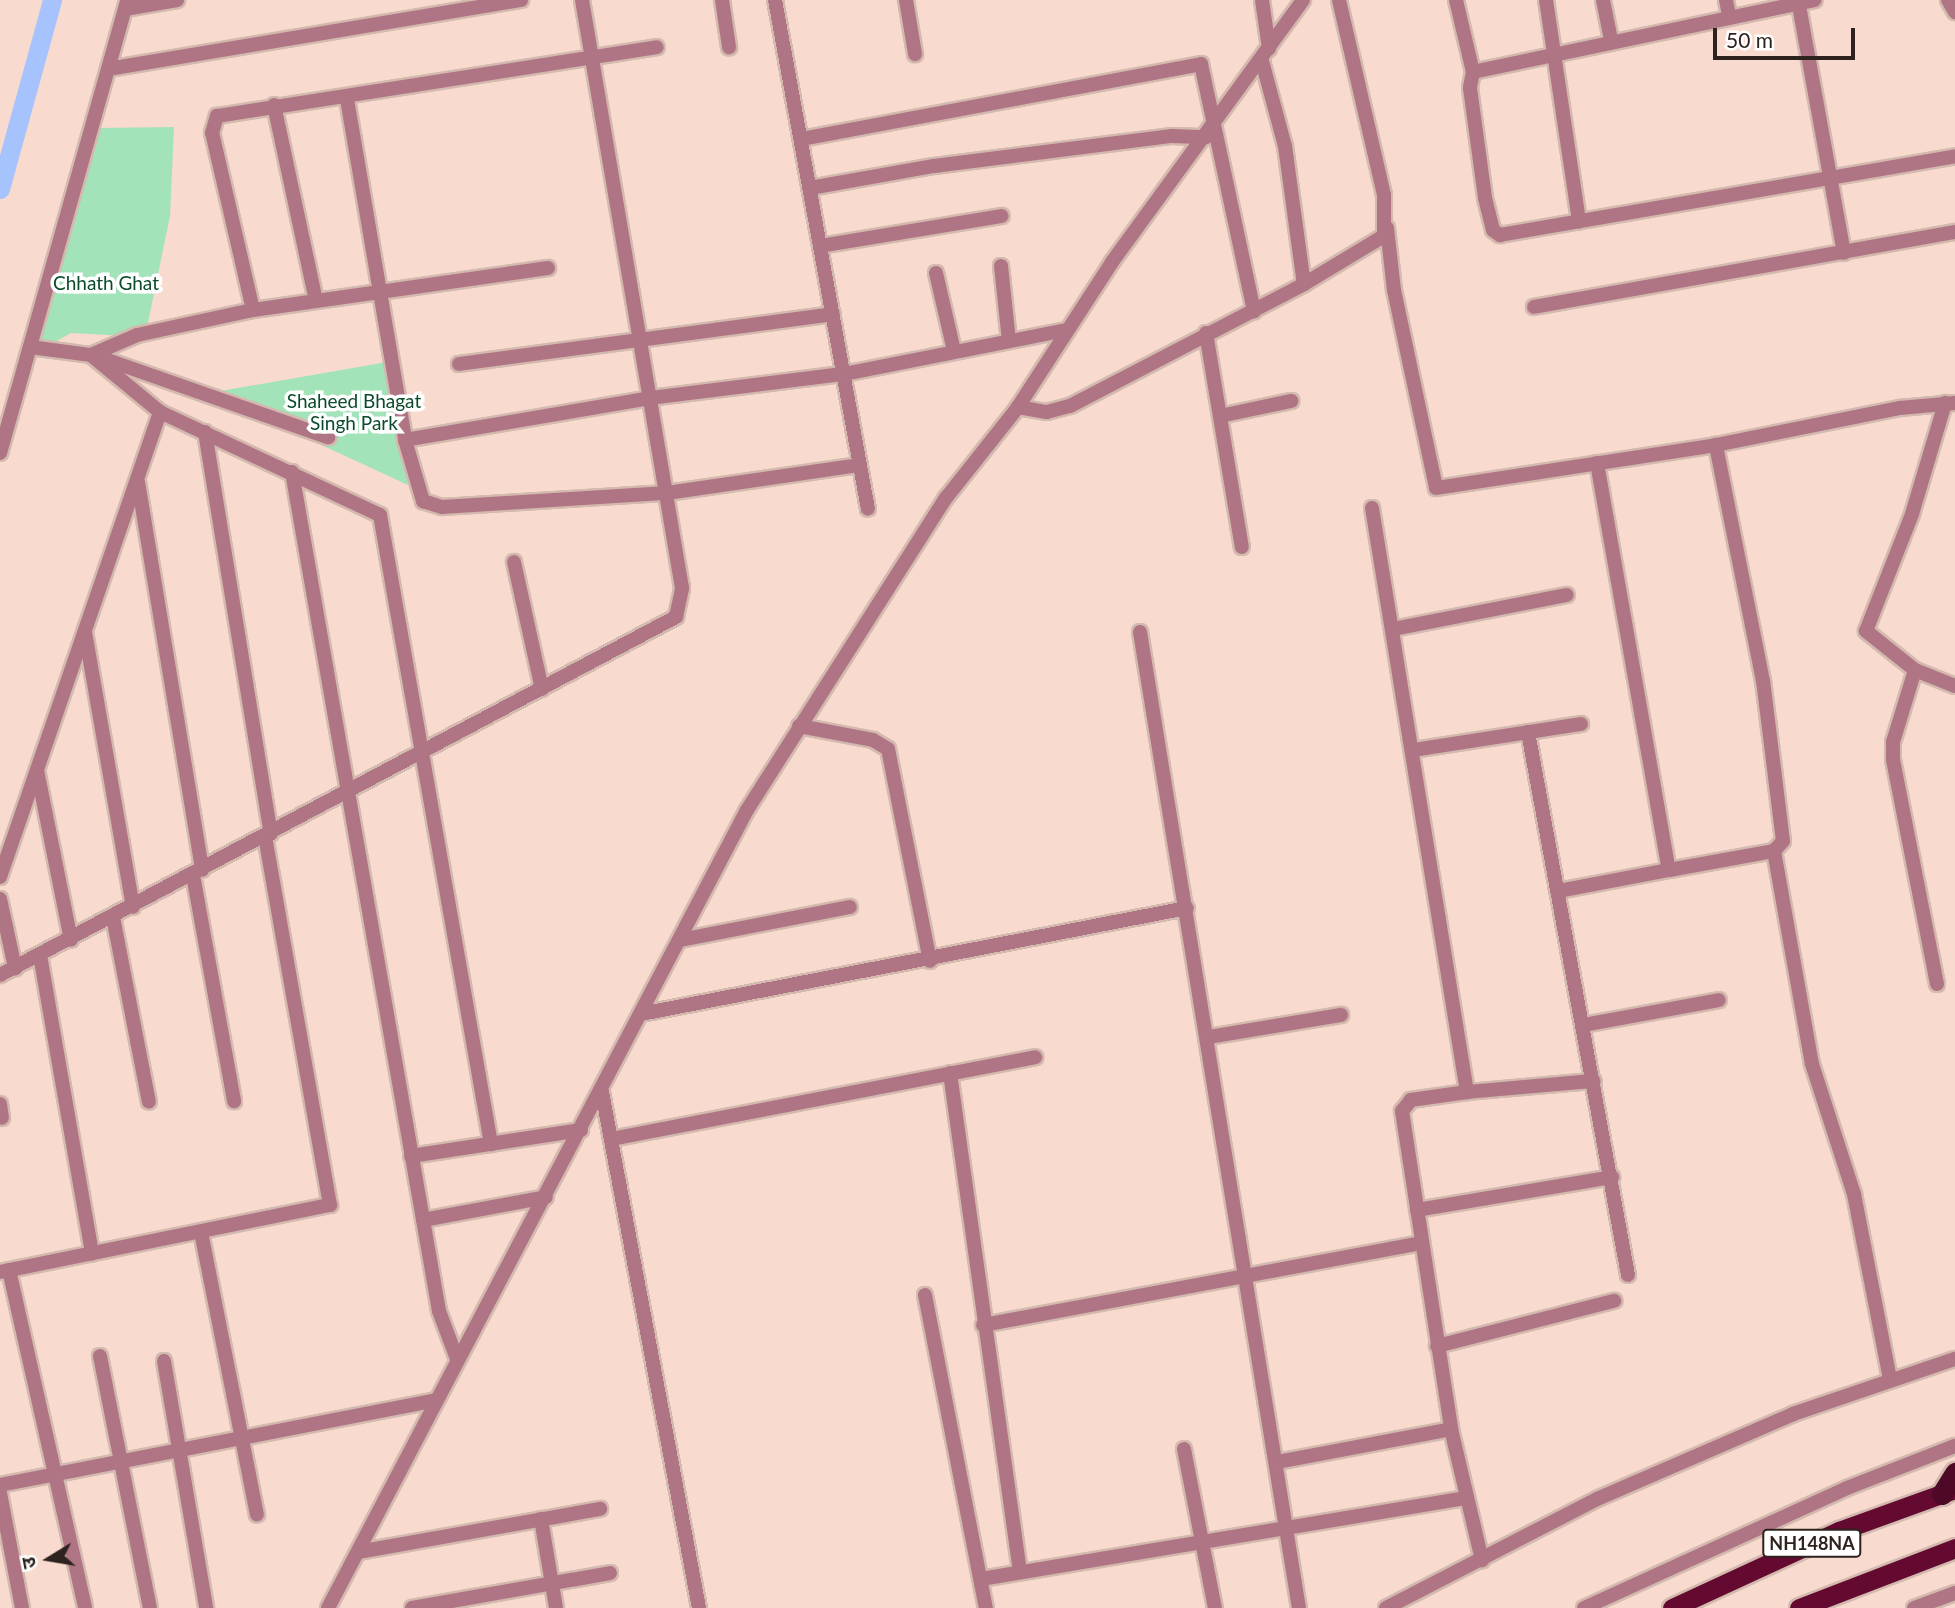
<!DOCTYPE html>
<meta charset="utf-8">
<style>
body{margin:0}
#map{position:relative;width:1955px;height:1608px;overflow:hidden;background:#f8dace;font-family:Lato,"Noto Sans Devanagari",sans-serif}
div>[style]{position:absolute}
[style*='--x']{left:calc(var(--x)*1px);top:calc(var(--y)*1px);width:calc(var(--w)*1px);rotate:calc(var(--a)*1deg)}
.green>*{inset:0;background:#a2e3b9}
.canal>*{height:19px;margin:-9.5px;padding:0 9.5px;transform-origin:9.5px;border-radius:9.5px;background:#a6c3fd}
.roads{filter:drop-shadow(2px 0 #d3b9ae) drop-shadow(-2px 0 #d3b9ae) drop-shadow(0 2px #d3b9ae) drop-shadow(0 -2px #d3b9ae)}
.minor>*{height:14px;margin:-7px;padding:0 7px;transform-origin:7px;border-radius:7px;background:#b07585}
.tertiary>*{height:14px;margin:-7px;padding:0 7px;transform-origin:7px;border-radius:7px;background:#b07585}
.trunk>*{height:19px;margin:-9.5px;padding:0 9.5px;transform-origin:9.5px;border-radius:9.5px;background:#640a30}
.motorway>*{height:21px;margin:-10.5px;padding:0 10.5px;transform-origin:10.5px;border-radius:10.5px;background:#4e0926}
span{translate:-50% -50%;white-space:nowrap;text-align:center;line-height:1.15;-webkit-text-stroke:7px #fff;paint-order:stroke}
.shield-label span{padding:2px 5px;background:#fff;border:2px solid;border-radius:5px;-webkit-text-stroke-width:0}
.shield-label{font-size:18px;color:#2d221d;font-weight:700}
.park-label{font-size:19px;color:#094b2a}
.north{position:absolute;left:14px;top:1524px;width:70px;height:70px;-webkit-text-stroke:5px #fff;paint-order:stroke;rotate:259deg;font-size:19px;font-weight:700;line-height:28px;text-align:center;color:#2d221d}
.north::after{content:'';display:block;margin:auto;width:24px;height:32px;background:#2d221d;clip-path:polygon(50% 0,100% 100%,50% 72%,0 100%)}
.scale{position:absolute;left:1713px;top:28px;width:142px;height:32px;box-sizing:border-box;border:4px solid #2d221d;border-top:0;padding-left:9px;font-size:21px;line-height:24px;white-space:nowrap;color:#2d221d;-webkit-text-stroke:5px #fff;paint-order:stroke}
</style>
<div id="map">
<div class="green">
<i style="clip-path:polygon(174px 127px,170px 216px,145px 337px,71px 333px,37px 352px,99px 128px)"></i>
<i style="clip-path:polygon(393px 361px,408px 485px,209px 393px)"></i>
</div>
<div class="canal">
<i style="--x:0;--y:189;--w:196;--a:-74.6"></i>
</div>
<div class="roads">
<div class="minor">
<i style="--x:722;--y:0;--w:48;--a:81.5"></i>
<i style="--x:775;--y:0;--w:517;--a:79.65"></i>
<i style="--x:906;--y:0;--w:55;--a:80.5"></i>
<i style="--x:1262;--y:0;--w:49;--a:81.7"></i>
<i style="--x:1456;--y:0;--w:74;--a:76.7"></i>
<i style="--x:1473;--y:72;--w:16;--a:101"></i>
<i style="--x:1470;--y:88;--w:111;--a:82.2"></i>
<i style="--x:1485;--y:198;--w:33;--a:76"></i>
<i style="--x:1493;--y:230;--w:9;--a:36"></i>
<i style="--x:1500;--y:235;--w:462;--a:-9.8"></i>
<i style="--x:1546;--y:0;--w:224;--a:81.5"></i>
<i style="--x:1603;--y:0;--w:41;--a:78.7"></i>
<i style="--x:1726;--y:0;--w:16;--a:79"></i>
<i style="--x:1798;--y:0;--w:257;--a:79.7"></i>
<i style="--x:125;--y:9;--w:53;--a:-9.8"></i>
<i style="--x:1262;--y:61;--w:88;--a:74.9"></i>
<i style="--x:1285;--y:146;--w:139;--a:82.2"></i>
<i style="--x:108;--y:69;--w:419;--a:-9.5"></i>
<i style="--x:1473;--y:72;--w:349;--a:-11.9"></i>
<i style="--x:347;--y:99;--w:346;--a:80.3"></i>
<i style="--x:405;--y:440;--w:64;--a:73.6"></i>
<i style="--x:423;--y:501;--w:20;--a:18"></i>
<i style="--x:442;--y:507;--w:225;--a:-3.6"></i>
<i style="--x:667;--y:493;--w:195;--a:-8.3"></i>
<i style="--x:274;--y:105;--w:200;--a:77.9"></i>
<i style="--x:801;--y:139;--w:407;--a:-10.6"></i>
<i style="--x:1201;--y:64;--w:253;--a:77.9"></i>
<i style="--x:810;--y:188;--w:126;--a:-10.1"></i>
<i style="--x:934;--y:166;--w:240;--a:-7.2"></i>
<i style="--x:1172;--y:136;--w:34;--a:2"></i>
<i style="--x:1387;--y:228;--w:62;--a:83.6"></i>
<i style="--x:1394;--y:290;--w:202;--a:78"></i>
<i style="--x:1436;--y:488;--w:283;--a:-8.7"></i>
<i style="--x:820;--y:246;--w:184;--a:-9.4"></i>
<i style="--x:1001;--y:266;--w:75;--a:83.9"></i>
<i style="--x:936;--y:273;--w:80;--a:77"></i>
<i style="--x:1534;--y:307;--w:428;--a:-10.1"></i>
<i style="--x:253;--y:310;--w:182;--a:-103"></i>
<i style="--x:212;--y:133;--w:18;--a:-74"></i>
<i style="--x:217;--y:116;--w:445;--a:-8.9"></i>
<i style="--x:1206;--y:333;--w:217;--a:80.5"></i>
<i style="--x:30;--y:347;--w:62;--a:7.5"></i>
<i style="--x:91;--y:355;--w:89;--a:39.6"></i>
<i style="--x:160;--y:412;--w:243;--a:25.1"></i>
<i style="--x:380;--y:515;--w:639;--a:79.99"></i>
<i style="--x:91;--y:355;--w:50;--a:-23.5"></i>
<i style="--x:137;--y:335;--w:119;--a:-12.2"></i>
<i style="--x:253;--y:310;--w:298;--a:-8.1"></i>
<i style="--x:99;--y:357;--w:243;--a:19.3"></i>
<i style="--x:459;--y:364;--w:377;--a:-7.6"></i>
<i style="--x:1018;--y:407;--w:29;--a:10"></i>
<i style="--x:1047;--y:412;--w:24;--a:-15"></i>
<i style="--x:1070;--y:406;--w:264;--a:-27.5"></i>
<i style="--x:1304;--y:284;--w:93;--a:-31"></i>
<i style="--x:1384;--y:236;--w:41;--a:-90"></i>
<i style="--x:1384;--y:195;--w:200;--a:-103"></i>
<i style="--x:1220;--y:416;--w:73;--a:-11.9"></i>
<i style="--x:205;--y:432;--w:407;--a:80.7"></i>
<i style="--x:405;--y:440;--w:249;--a:-9.7"></i>
<i style="--x:650;--y:398;--w:195;--a:-7.1"></i>
<i style="--x:844;--y:374;--w:226;--a:-11.2"></i>
<i style="--x:1597;--y:463;--w:413;--a:80"></i>
<i style="--x:1669;--y:870;--w:107;--a:-10.3"></i>
<i style="--x:1774;--y:851;--w:13;--a:-48"></i>
<i style="--x:1783;--y:841;--w:161;--a:-97.1"></i>
<i style="--x:1763;--y:681;--w:241;--a:-101.3"></i>
<i style="--x:1716;--y:445;--w:188;--a:-11.4"></i>
<i style="--x:1900;--y:408;--w:55;--a:-5.2"></i>
<i style="--x:292;--y:472;--w:852;--a:80.06"></i>
<i style="--x:439;--y:1311;--w:51;--a:69.4"></i>
<i style="--x:138;--y:482;--w:393;--a:80.6"></i>
<i style="--x:1372;--y:508;--w:592;--a:80.76"></i>
<i style="--x:1467;--y:1092;--w:57;--a:171.9"></i>
<i style="--x:1411;--y:1100;--w:14;--a:129"></i>
<i style="--x:1402;--y:1111;--w:322;--a:81.2"></i>
<i style="--x:1451;--y:1429;--w:135;--a:76.7"></i>
<i style="--x:514;--y:562;--w:130;--a:77.6"></i>
<i style="--x:1393;--y:629;--w:177;--a:-11.1"></i>
<i style="--x:85;--y:632;--w:279;--a:80.1"></i>
<i style="--x:1140;--y:632;--w:989;--a:80.75"></i>
<i style="--x:1915;--y:670;--w:43;--a:21.8"></i>
<i style="--x:799;--y:726;--w:75;--a:10.7"></i>
<i style="--x:873;--y:740;--w:17;--a:31"></i>
<i style="--x:888;--y:749;--w:216;--a:78.8"></i>
<i style="--x:1528;--y:732;--w:552;--a:79.57"></i>
<i style="--x:1413;--y:750;--w:170;--a:-8.8"></i>
<i style="--x:37;--y:770;--w:173;--a:78.7"></i>
<i style="--x:1774;--y:851;--w:216;--a:79.9"></i>
<i style="--x:1812;--y:1064;--w:137;--a:72.1"></i>
<i style="--x:1854;--y:1194;--w:188;--a:79"></i>
<i style="--x:193;--y:875;--w:230;--a:79.7"></i>
<i style="--x:0;--y:877;--w:492;--a:-71"></i>
<i style="--x:1558;--y:891;--w:113;--a:-10.7"></i>
<i style="--x:0;--y:899;--w:71;--a:77.7"></i>
<i style="--x:113;--y:917;--w:188;--a:79"></i>
<i style="--x:680;--y:940;--w:173;--a:-11"></i>
<i style="--x:40;--y:955;--w:303;--a:80.1"></i>
<i style="--x:0;--y:975;--w:765;--a:-27.91"></i>
<i style="--x:676;--y:617;--w:30;--a:-78"></i>
<i style="--x:682;--y:588;--w:596;--a:-99.65"></i>
<i style="--x:1937;--y:984;--w:229;--a:-101.1"></i>
<i style="--x:1893;--y:759;--w:17;--a:-90"></i>
<i style="--x:1893;--y:742;--w:75;--a:-73"></i>
<i style="--x:1915;--y:670;--w:63;--a:-141.5"></i>
<i style="--x:1866;--y:631;--w:126;--a:-68.5"></i>
<i style="--x:1912;--y:514;--w:116;--a:-73.4"></i>
<i style="--x:641;--y:1014;--w:556;--a:-10.99"></i>
<i style="--x:1583;--y:1025;--w:138;--a:-10.4"></i>
<i style="--x:1209;--y:1037;--w:134;--a:-9.5"></i>
<i style="--x:950;--y:1073;--w:504;--a:82.01"></i>
<i style="--x:602;--y:1092;--w:525;--a:79.35"></i>
<i style="--x:1467;--y:1092;--w:127;--a:-5"></i>
<i style="--x:0;--y:1104;--w:14;--a:82"></i>
<i style="--x:611;--y:1139;--w:432;--a:-10.9"></i>
<i style="--x:411;--y:1156;--w:172;--a:-8.7"></i>
<i style="--x:1417;--y:1210;--w:198;--a:-9.6"></i>
<i style="--x:423;--y:1220;--w:125;--a:-10.6"></i>
<i style="--x:201;--y:1232;--w:288;--a:78.8"></i>
<i style="--x:9;--y:1270;--w:346;--a:77.3"></i>
<i style="--x:0;--y:1272;--w:337;--a:-11.5"></i>
<i style="--x:330;--y:1205;--w:374;--a:-100"></i>
<i style="--x:925;--y:1295;--w:319;--a:79"></i>
<i style="--x:983;--y:1325;--w:445;--a:-10.6"></i>
<i style="--x:1437;--y:1346;--w:183;--a:-14.3"></i>
<i style="--x:100;--y:1356;--w:257;--a:78.8"></i>
<i style="--x:164;--y:1361;--w:251;--a:80.3"></i>
<i style="--x:1184;--y:1449;--w:162;--a:79"></i>
<i style="--x:1277;--y:1462;--w:177;--a:-10.7"></i>
<i style="--x:0;--y:1485;--w:444;--a:-11"></i>
<i style="--x:0;--y:1493;--w:117;--a:79.2"></i>
<i style="--x:541;--y:1519;--w:90;--a:80.4"></i>
<i style="--x:358;--y:1552;--w:246;--a:-10.1"></i>
<i style="--x:981;--y:1579;--w:492;--a:-9.5"></i>
<i style="--x:412;--y:1608;--w:201;--a:-10"></i>
</div>
<div class="tertiary">
<i style="--x:1948;--y:0;--w:14;--a:60"></i>
<i style="--x:0;--y:453;--w:470;--a:-74.3"></i>
<i style="--x:328;--y:1608;--w:901;--a:-62.3"></i>
<i style="--x:747;--y:810;--w:370;--a:-57.5"></i>
<i style="--x:946;--y:498;--w:116;--a:-51.6"></i>
<i style="--x:1018;--y:407;--w:173;--a:-57"></i>
<i style="--x:1112;--y:262;--w:324;--a:-53.9"></i>
<i style="--x:1386;--y:1608;--w:237;--a:-27.3"></i>
<i style="--x:1597;--y:1499;--w:214;--a:-23.4"></i>
<i style="--x:1793;--y:1414;--w:171;--a:-18.8"></i>
<i style="--x:1584;--y:1608;--w:289;--a:-24.5"></i>
<i style="--x:1847;--y:1488;--w:116;--a:-21.3"></i>
<i style="--x:1914;--y:1608;--w:44;--a:-20.1"></i>
</div>
<div class="trunk">
<i style="--x:1672;--y:1608;--w:184;--a:-24.8"></i>
<i style="--x:1839;--y:1531;--w:123;--a:-19.9"></i>
<i style="--x:1799;--y:1608;--w:167;--a:-21"></i>
</div>
<div class="motorway">
<i style="--x:1942;--y:1494;--w:25;--a:-58"></i>
</div>
</div>
<div class="shield-label">
<span style="left:1812px;top:1543px">NH148NA</span>
</div>
<div class="park-label">
<span style="left:106px;top:283px">Chhath Ghat</span>
<span style="left:354px;top:412px">Shaheed Bhagat<br>Singh Park</span>
</div>
<div class="north">उ</div>
<div class="scale">50 m</div>
</div>
